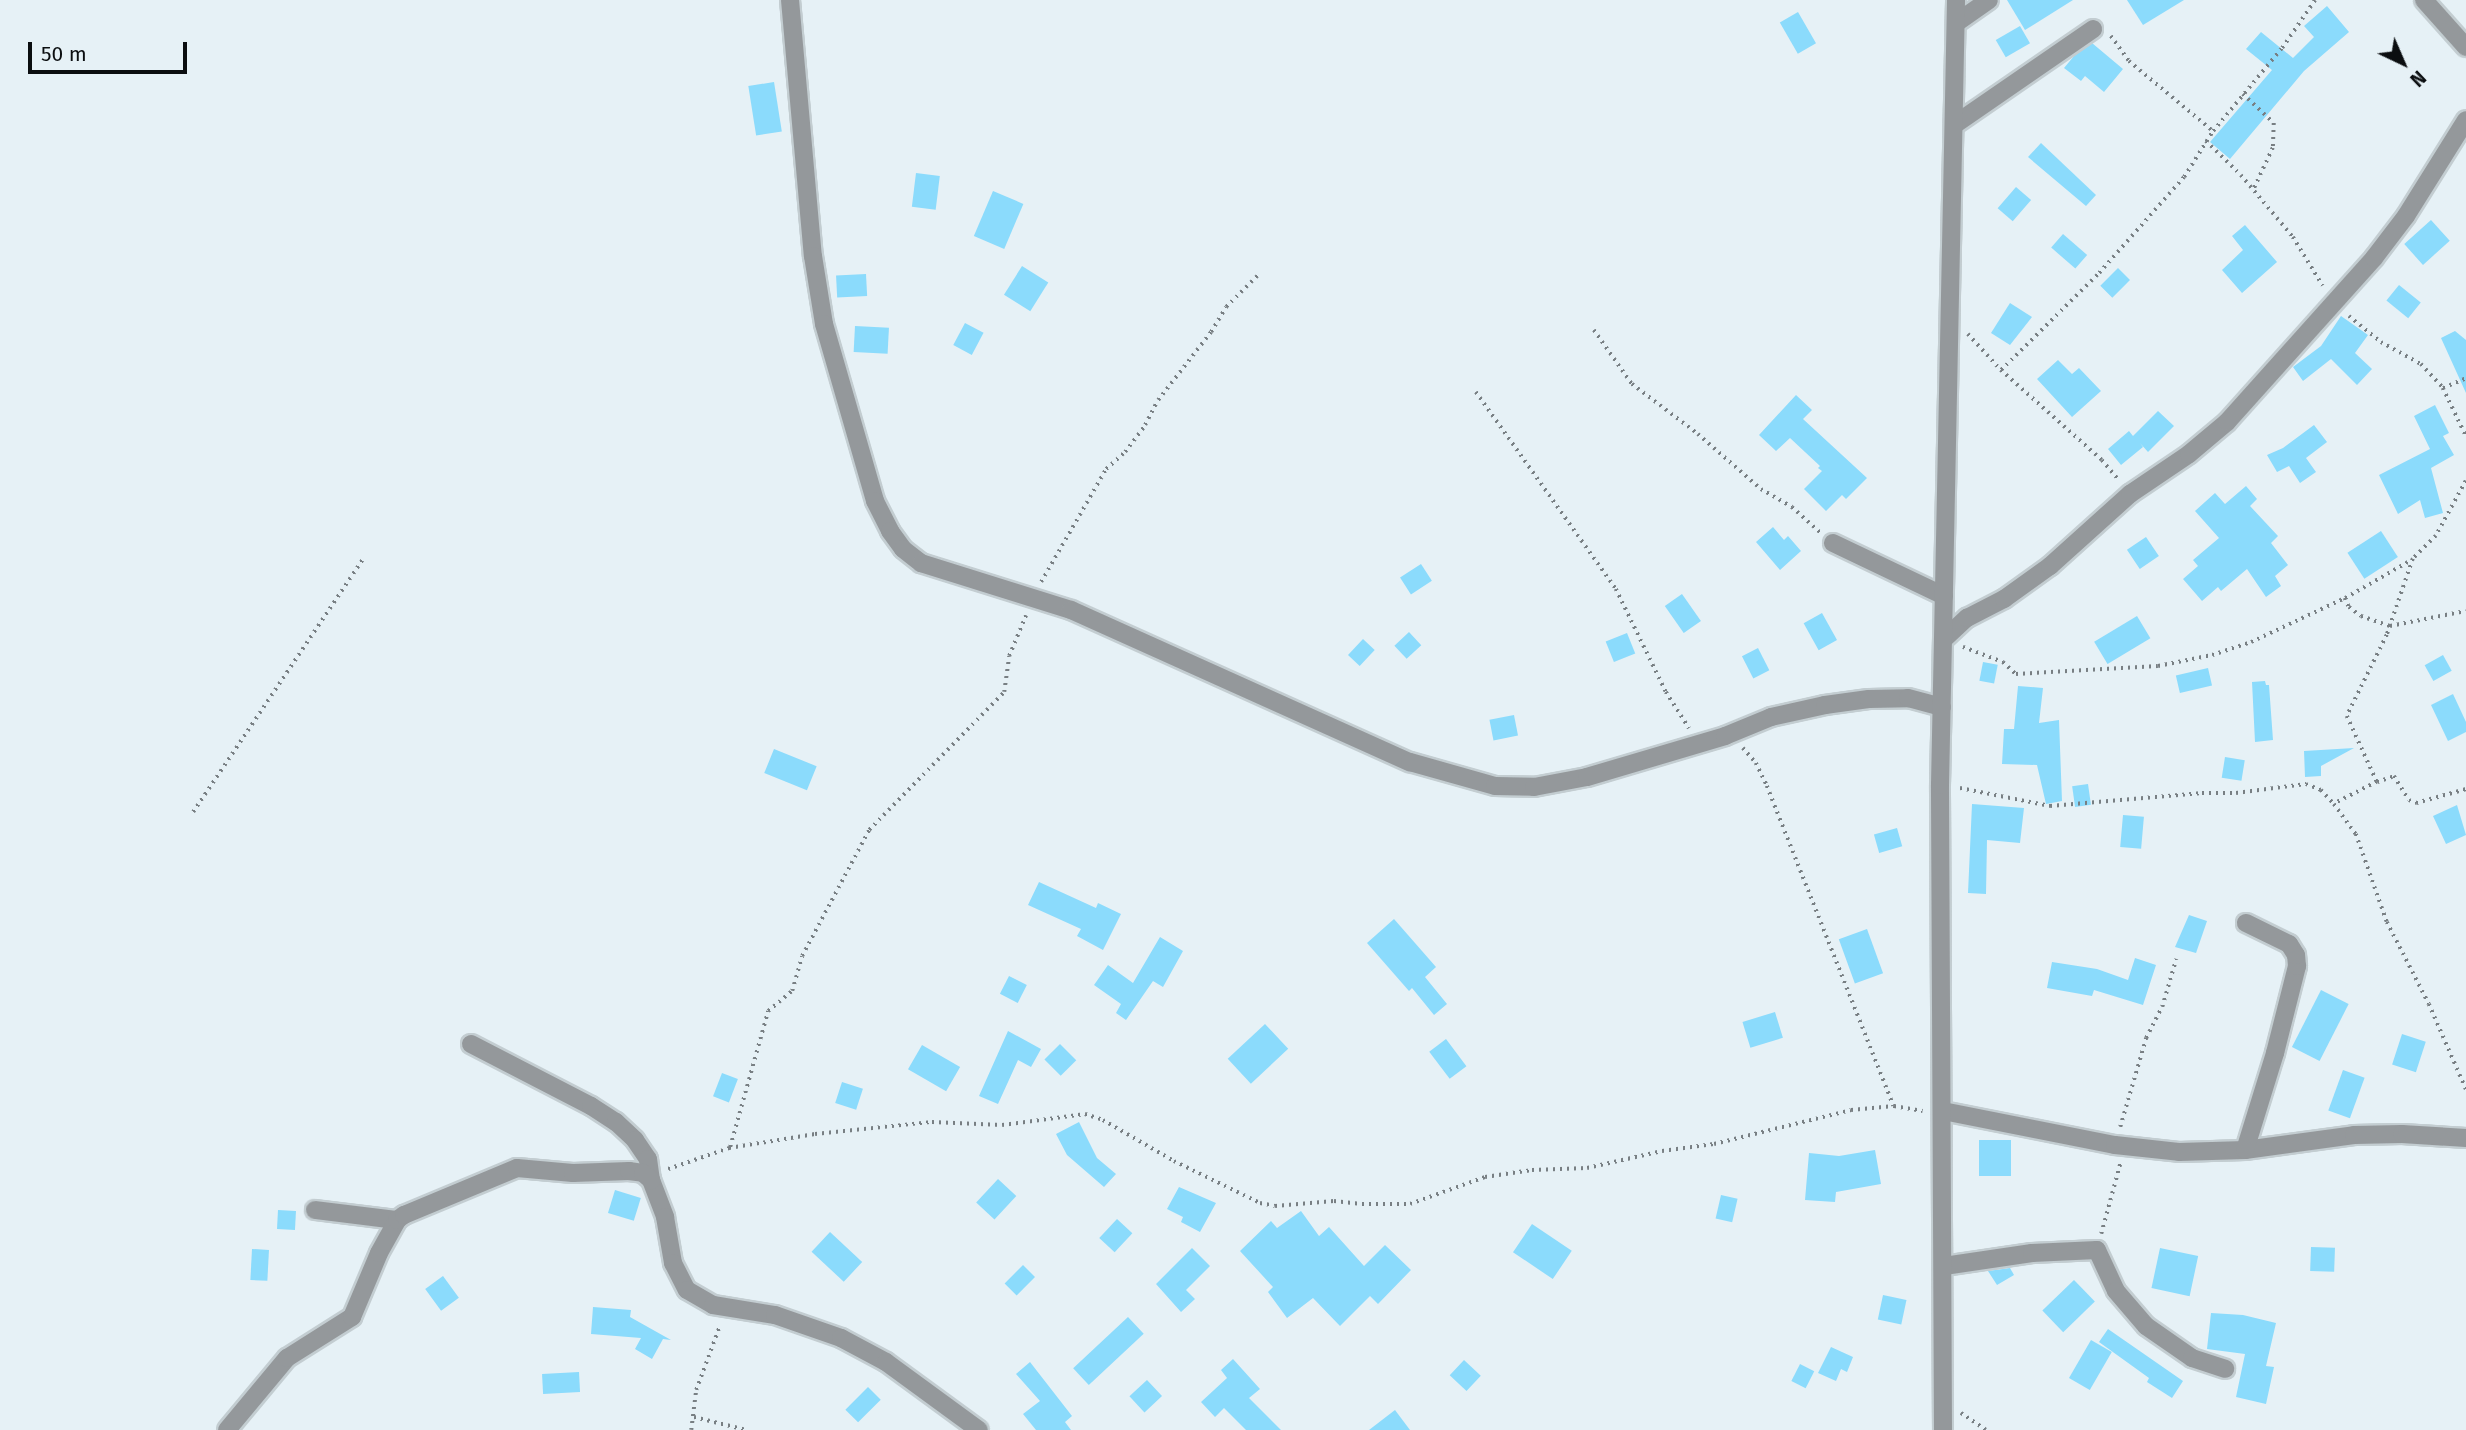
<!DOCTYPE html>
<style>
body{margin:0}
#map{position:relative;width:2466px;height:1430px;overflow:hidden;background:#e6f1f6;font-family:"Fira Sans",sans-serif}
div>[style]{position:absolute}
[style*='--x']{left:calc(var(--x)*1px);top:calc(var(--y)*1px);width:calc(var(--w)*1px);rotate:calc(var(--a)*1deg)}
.building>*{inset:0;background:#8bdbfc;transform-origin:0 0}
.path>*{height:3.5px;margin-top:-1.75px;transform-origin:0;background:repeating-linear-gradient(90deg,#787f83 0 2px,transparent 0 7px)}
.roads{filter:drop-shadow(2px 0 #c3cdd1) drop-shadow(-2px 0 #c3cdd1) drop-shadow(0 2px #c3cdd1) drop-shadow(0 -2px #c3cdd1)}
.minor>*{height:18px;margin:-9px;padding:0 9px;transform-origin:9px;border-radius:9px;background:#94989b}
span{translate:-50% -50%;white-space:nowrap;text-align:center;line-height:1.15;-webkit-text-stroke:6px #e6f1f6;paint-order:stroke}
.north{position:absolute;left:2368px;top:28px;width:70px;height:70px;-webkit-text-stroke:5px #e6f1f6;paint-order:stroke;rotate:136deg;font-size:19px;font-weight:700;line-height:28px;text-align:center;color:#0b0e10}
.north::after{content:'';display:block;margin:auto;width:24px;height:32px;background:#0b0e10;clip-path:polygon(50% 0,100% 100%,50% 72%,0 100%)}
.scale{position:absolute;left:28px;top:42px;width:159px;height:32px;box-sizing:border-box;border:4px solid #0b0e10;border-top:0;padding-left:9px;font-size:21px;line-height:24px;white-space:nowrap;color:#0b0e10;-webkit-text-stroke:5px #e6f1f6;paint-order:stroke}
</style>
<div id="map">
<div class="building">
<i style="clip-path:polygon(2007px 0,2073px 0,2025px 30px)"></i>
<i style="clip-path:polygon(2127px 0,2184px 0,2143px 25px)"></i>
<i style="clip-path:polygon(2327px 6px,2349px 32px,2304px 71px,2230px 159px,2210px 142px,2272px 70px,2246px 49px,2261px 32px,2293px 58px,2314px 37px,2304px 26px)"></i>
<i style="left:1798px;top:12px;width:36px;height:21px;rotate:60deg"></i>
<i style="left:2020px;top:26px;width:20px;height:28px;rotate:60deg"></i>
<i style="clip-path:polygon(2092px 43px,2123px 69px,2104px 92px,2085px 76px,2081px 81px,2064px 68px,2074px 56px)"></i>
<i style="left:774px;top:82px;width:50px;height:26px;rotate:81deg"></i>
<i style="clip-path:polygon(2041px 143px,2096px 195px,2086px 206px,2028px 157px)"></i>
<i style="left:916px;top:173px;width:24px;height:34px;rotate:7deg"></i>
<i style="left:2016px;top:187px;width:20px;height:28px;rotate:41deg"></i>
<i style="left:993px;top:191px;width:33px;height:49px;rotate:23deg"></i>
<i style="left:2431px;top:220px;width:28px;height:36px;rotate:48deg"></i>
<i style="clip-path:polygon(2245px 225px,2277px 262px,2242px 293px,2222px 270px,2243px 250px,2232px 236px)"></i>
<i style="left:2063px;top:234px;width:32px;height:18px;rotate:41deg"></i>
<i style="left:1022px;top:266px;width:31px;height:34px;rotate:32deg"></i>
<i style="left:2118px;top:268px;width:17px;height:25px;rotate:45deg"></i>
<i style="left:866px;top:274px;width:22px;height:30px;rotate:87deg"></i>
<i style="left:2399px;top:285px;width:28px;height:20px;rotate:39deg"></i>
<i style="clip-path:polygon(2010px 303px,2032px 317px,2010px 345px,1991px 333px)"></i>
<i style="clip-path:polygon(2341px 316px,2368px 335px,2355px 353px,2372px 369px,2357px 385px,2331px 359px,2303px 381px,2293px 367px,2321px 346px)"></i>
<i style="left:965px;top:323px;width:21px;height:25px;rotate:28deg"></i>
<i style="left:855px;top:326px;width:34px;height:26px;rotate:3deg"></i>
<i style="clip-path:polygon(2455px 331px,2466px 340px,2466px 393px,2441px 338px)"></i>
<i style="clip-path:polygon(2058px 360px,2072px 374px,2079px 368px,2101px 391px,2072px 417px,2037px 379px)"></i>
<i style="clip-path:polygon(1796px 395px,1812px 410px,1803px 419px,1867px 478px,1846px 499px,1842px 495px,1826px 511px,1804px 489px,1822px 471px,1818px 468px,1820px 466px,1790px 438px,1776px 451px,1759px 435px)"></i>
<i style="clip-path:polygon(2435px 405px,2449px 433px,2443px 436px,2454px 455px,2431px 468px,2443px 513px,2425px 518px,2420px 500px,2398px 514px,2379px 475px,2430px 449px,2414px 416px)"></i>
<i style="clip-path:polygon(2158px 411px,2174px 426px,2148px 452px,2140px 443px,2143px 447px,2121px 465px,2108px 449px,2129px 431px,2133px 436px)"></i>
<i style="clip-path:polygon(2314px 425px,2327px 442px,2306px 458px,2316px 472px,2300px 483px,2289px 466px,2277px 472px,2267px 455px,2283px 448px)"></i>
<i style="clip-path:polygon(2246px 486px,2257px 499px,2250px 506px,2278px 536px,2271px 543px,2288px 565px,2275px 576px,2281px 586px,2266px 597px,2247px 569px,2221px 591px,2218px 587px,2202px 601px,2183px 579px,2198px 566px,2193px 560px,2219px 538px,2195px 511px,2215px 493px,2225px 504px)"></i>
<i style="clip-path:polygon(1773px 527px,1784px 540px,1788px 536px,1801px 551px,1780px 570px,1756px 542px)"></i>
<i style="left:2381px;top:531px;width:31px;height:40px;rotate:57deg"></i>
<i style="left:2146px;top:537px;width:23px;height:23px;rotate:56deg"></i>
<i style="left:1421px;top:564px;width:20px;height:25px;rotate:57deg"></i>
<i style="left:1682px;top:594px;width:33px;height:21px;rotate:55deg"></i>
<i style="left:1822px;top:613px;width:31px;height:21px;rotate:61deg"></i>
<i style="left:2137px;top:616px;width:26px;height:50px;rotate:59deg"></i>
<i style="left:1409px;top:632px;width:18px;height:20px;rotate:47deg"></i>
<i style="left:1627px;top:633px;width:22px;height:23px;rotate:68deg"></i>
<i style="left:1363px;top:639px;width:16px;height:22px;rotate:43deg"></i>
<i style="left:1758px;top:648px;width:25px;height:18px;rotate:63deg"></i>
<i style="left:2443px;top:655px;width:18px;height:21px;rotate:61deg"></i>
<i style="left:1983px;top:662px;width:15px;height:19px;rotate:11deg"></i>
<i style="left:2208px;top:668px;width:18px;height:33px;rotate:77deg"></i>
<i style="clip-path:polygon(2265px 681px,2266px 685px,2269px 685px,2273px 740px,2255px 742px,2252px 682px)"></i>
<i style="clip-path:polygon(2018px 686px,2043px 688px,2039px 723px,2059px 720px,2062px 801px,2046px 804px,2037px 765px,2002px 764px,2004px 729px,2014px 729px)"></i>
<i style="clip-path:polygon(2453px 694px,2466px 722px,2466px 732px,2448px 741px,2431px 705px)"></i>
<i style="left:1514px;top:715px;width:21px;height:25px;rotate:79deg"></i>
<i style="clip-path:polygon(2354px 748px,2321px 766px,2321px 776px,2305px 777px,2304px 751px)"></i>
<i style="left:774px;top:749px;width:46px;height:26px;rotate:22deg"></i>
<i style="left:2225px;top:757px;width:20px;height:21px;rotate:9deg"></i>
<i style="left:2088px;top:784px;width:21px;height:16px;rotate:82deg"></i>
<i style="clip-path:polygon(1972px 804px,2024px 808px,2020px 843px,1987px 840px,1986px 894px,1968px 893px)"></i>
<i style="clip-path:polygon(2457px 805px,2466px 835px,2446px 844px,2433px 816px)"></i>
<i style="left:2123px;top:815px;width:21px;height:32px;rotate:5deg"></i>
<i style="left:1897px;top:828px;width:19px;height:24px;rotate:74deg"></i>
<i style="clip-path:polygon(1039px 882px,1096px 908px,1098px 903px,1121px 914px,1103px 950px,1077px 936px,1081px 929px,1028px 905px)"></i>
<i style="clip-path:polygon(2189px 915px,2207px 921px,2196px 953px,2175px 947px)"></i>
<i style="clip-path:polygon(1394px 919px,1436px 967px,1425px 977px,1447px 1004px,1434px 1015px,1412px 988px,1409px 991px,1367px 943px)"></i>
<i style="left:1867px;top:929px;width:47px;height:30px;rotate:70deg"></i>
<i style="clip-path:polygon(1160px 937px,1183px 951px,1163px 987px,1153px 981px,1126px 1020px,1116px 1013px,1121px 1004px,1094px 985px,1108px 965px,1133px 983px)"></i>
<i style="clip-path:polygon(2135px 958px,2156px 965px,2143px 1005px,2094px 990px,2092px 996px,2047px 988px,2052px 962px,2097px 969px,2128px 980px)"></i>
<i style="left:1009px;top:976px;width:20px;height:20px;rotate:27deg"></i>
<i style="left:2321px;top:990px;width:31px;height:64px;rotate:27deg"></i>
<i style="left:1775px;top:1012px;width:27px;height:34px;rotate:73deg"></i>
<i style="left:1265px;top:1024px;width:34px;height:51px;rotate:47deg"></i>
<i style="clip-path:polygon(1008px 1031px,1041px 1049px,1031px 1067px,1018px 1060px,998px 1104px,979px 1096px)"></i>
<i style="left:2402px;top:1034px;width:25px;height:32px;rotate:18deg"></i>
<i style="left:1446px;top:1039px;width:34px;height:21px;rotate:53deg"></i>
<i style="left:1060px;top:1044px;width:23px;height:22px;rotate:45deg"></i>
<i style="left:922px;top:1045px;width:44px;height:28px;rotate:30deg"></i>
<i style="left:2343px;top:1070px;width:23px;height:43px;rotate:20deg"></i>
<i style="left:722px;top:1073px;width:17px;height:25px;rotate:21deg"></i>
<i style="left:842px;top:1082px;width:22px;height:22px;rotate:18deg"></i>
<i style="clip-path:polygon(1079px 1122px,1097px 1158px,1116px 1174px,1104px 1187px,1067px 1155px,1056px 1134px)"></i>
<i style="left:2011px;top:1140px;width:36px;height:32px;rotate:90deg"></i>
<i style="clip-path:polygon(1875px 1150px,1881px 1184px,1836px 1192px,1835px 1202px,1805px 1200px,1809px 1153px,1839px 1156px)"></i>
<i style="left:998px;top:1179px;width:25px;height:32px;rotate:43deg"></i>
<i style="clip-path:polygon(1179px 1187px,1216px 1203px,1200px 1232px,1181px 1222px,1183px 1217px,1167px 1209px)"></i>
<i style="left:615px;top:1190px;width:27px;height:24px;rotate:17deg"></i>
<i style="left:1721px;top:1195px;width:17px;height:24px;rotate:13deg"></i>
<i style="left:278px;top:1210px;width:18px;height:19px;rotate:3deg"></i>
<i style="clip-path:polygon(1301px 1211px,1319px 1236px,1329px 1227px,1364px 1266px,1385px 1245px,1411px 1270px,1378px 1304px,1370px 1296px,1340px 1326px,1313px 1298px,1287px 1318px,1268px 1292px,1273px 1287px,1240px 1251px,1271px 1221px,1277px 1228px)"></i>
<i style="left:1117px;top:1219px;width:21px;height:26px;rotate:43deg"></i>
<i style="left:1532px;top:1224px;width:48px;height:34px;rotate:34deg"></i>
<i style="left:830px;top:1232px;width:44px;height:27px;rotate:43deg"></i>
<i style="left:2311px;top:1247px;width:24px;height:24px;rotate:2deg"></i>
<i style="clip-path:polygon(1192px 1248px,1210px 1266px,1186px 1290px,1195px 1299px,1181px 1312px,1156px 1284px)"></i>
<i style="left:2160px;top:1248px;width:39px;height:41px;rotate:12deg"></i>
<i style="left:252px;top:1249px;width:17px;height:31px;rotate:3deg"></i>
<i style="left:1023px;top:1265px;width:17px;height:26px;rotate:45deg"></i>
<i style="clip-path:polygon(2010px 1268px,2014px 1275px,1997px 1285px,1988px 1271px)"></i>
<i style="left:443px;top:1276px;width:27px;height:22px;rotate:54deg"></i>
<i style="left:2074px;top:1280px;width:30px;height:44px;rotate:46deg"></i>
<i style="left:1883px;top:1295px;width:24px;height:25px;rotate:12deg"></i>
<i style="clip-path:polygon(593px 1307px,631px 1310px,630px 1317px,671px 1340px,663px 1339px,652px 1359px,635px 1349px,641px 1338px,591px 1334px)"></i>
<i style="clip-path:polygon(2211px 1313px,2243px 1315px,2276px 1323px,2266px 1366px,2274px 1367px,2266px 1404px,2236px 1397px,2245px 1354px,2207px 1349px)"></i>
<i style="left:1128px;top:1317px;width:23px;height:75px;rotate:47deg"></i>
<i style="clip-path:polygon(2108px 1329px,2183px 1381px,2172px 1398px,2147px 1382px,2149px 1378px,2099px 1342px)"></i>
<i style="left:2091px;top:1340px;width:24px;height:44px;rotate:30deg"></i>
<i style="clip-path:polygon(1831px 1347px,1853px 1357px,1847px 1372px,1841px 1369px,1836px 1381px,1818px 1373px)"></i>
<i style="clip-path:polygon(1233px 1359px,1260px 1389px,1249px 1398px,1281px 1430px,1246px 1430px,1224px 1408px,1215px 1417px,1201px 1402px,1227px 1378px,1221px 1370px)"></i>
<i style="left:1464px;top:1360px;width:23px;height:21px;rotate:43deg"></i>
<i style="clip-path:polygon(1030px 1362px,1072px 1416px,1065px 1422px,1071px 1430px,1036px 1430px,1023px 1414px,1040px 1401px,1016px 1374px)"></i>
<i style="left:1800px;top:1364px;width:16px;height:19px;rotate:27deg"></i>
<i style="left:579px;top:1372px;width:20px;height:37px;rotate:87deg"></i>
<i style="left:1147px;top:1380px;width:22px;height:24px;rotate:47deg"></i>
<i style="left:868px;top:1387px;width:18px;height:32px;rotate:45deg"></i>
<i style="clip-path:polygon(1395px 1410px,1410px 1430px,1369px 1430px)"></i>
</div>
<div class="path">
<i style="--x:2111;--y:36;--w:31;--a:54"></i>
<i style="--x:2129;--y:61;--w:109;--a:39.8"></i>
<i style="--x:2243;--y:94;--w:42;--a:43.1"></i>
<i style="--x:2274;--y:123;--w:25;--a:92"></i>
<i style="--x:2273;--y:148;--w:45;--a:114.9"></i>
<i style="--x:2206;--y:141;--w:49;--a:44.2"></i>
<i style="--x:2241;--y:175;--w:81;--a:50"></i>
<i style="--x:2293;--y:237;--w:57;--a:58.5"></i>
<i style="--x:2349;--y:316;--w:41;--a:39.1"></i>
<i style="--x:2381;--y:342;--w:46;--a:28.8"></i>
<i style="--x:2421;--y:364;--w:33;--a:47"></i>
<i style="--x:2443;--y:388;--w:53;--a:64.4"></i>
<i style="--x:1594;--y:330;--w:66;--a:54.9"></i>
<i style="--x:1632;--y:384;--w:83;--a:37.1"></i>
<i style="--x:1698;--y:434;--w:84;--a:41.1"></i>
<i style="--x:1761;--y:489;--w:36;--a:30"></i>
<i style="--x:1792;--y:507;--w:38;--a:42"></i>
<i style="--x:1968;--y:334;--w:49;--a:47.5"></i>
<i style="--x:2001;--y:370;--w:135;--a:41.7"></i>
<i style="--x:2102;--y:460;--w:25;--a:50"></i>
<i style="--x:2001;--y:370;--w:138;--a:-44.7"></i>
<i style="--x:2099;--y:273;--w:128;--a:-48.5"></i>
<i style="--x:2184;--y:177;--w:54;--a:-57.8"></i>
<i style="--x:2213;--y:131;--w:108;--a:-50.3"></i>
<i style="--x:2282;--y:48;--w:58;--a:-55.5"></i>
<i style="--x:2443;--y:388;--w:25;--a:-23"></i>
<i style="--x:1476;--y:392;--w:242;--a:54.6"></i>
<i style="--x:1616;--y:589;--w:114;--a:64.1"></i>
<i style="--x:1666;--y:692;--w:43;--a:57.4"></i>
<i style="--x:2466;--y:481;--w:63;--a:118.6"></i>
<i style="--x:2436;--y:536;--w:33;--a:135"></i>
<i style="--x:2413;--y:559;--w:80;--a:108.9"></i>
<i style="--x:2387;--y:635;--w:90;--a:116.3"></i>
<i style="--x:2347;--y:716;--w:72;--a:65.6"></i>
<i style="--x:2377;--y:782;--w:48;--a:152.9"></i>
<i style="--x:2334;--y:804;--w:37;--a:54"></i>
<i style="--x:2356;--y:834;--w:93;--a:70.6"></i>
<i style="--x:2387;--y:922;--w:92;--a:62.9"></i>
<i style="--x:2429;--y:1004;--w:93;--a:66.5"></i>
<i style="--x:1041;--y:582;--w:130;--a:-60.1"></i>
<i style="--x:1106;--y:469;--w:25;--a:-42"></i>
<i style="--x:1125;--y:452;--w:34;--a:-53"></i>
<i style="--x:1145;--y:425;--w:28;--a:-63"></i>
<i style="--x:1158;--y:400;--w:86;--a:-52.1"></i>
<i style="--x:1211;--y:332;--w:29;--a:-59"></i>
<i style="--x:1226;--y:307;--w:45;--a:-45"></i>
<i style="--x:2345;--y:598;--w:10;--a:66"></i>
<i style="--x:2349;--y:607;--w:15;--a:37"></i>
<i style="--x:2361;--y:616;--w:31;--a:19"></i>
<i style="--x:2390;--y:626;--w:77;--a:-11.2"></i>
<i style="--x:1963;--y:647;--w:43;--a:20.6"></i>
<i style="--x:2003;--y:662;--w:18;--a:43"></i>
<i style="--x:2016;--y:674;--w:142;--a:-3.2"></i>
<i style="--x:2158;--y:666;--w:55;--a:-11.5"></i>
<i style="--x:2212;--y:655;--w:41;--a:-18.4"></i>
<i style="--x:2251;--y:642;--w:104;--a:-25.1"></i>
<i style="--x:2345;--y:598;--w:78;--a:-29.8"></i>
<i style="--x:1743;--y:748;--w:20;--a:49"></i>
<i style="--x:1756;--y:763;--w:25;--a:64"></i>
<i style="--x:1767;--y:786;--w:344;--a:68.4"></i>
<i style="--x:2377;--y:782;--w:18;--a:-19"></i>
<i style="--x:2394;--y:776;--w:28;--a:58"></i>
<i style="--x:2409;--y:800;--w:8;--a:23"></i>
<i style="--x:2416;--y:803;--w:52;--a:-15.6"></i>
<i style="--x:1960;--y:788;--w:92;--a:11.3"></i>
<i style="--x:2050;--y:806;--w:153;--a:-4.9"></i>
<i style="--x:2202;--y:793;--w:34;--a:0"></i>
<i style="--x:2236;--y:793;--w:71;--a:-7.3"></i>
<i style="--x:2306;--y:784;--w:16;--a:22"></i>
<i style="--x:2321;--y:790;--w:19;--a:47"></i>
<i style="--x:193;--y:812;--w:305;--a:-56.1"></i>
<i style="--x:2120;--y:1127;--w:93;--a:-73.7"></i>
<i style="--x:2146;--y:1038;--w:35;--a:-63"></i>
<i style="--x:2162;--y:1007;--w:50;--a:-73.7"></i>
<i style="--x:730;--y:1147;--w:141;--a:-74.4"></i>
<i style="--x:768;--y:1011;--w:31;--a:-40"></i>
<i style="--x:792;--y:991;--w:36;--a:-74"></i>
<i style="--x:802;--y:956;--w:143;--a:-62"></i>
<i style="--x:869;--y:830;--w:193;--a:-45.6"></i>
<i style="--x:1004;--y:692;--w:36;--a:-82"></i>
<i style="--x:1009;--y:656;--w:44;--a:-67.5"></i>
<i style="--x:668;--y:1169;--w:65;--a:-19"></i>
<i style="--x:729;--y:1148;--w:87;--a:-9.2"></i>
<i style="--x:815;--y:1134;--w:118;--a:-5.9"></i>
<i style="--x:932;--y:1122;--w:70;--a:2.5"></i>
<i style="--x:1002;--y:1125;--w:84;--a:-7.5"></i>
<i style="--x:1085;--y:1114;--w:19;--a:18"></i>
<i style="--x:1103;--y:1120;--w:82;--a:30"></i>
<i style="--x:1174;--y:1161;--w:96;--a:26"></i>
<i style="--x:1260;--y:1203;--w:15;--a:11"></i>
<i style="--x:1275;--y:1206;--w:59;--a:-4.8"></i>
<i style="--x:1334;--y:1201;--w:28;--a:6"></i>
<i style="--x:1362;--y:1204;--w:48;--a:0"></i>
<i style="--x:1410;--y:1204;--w:80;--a:-19.8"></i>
<i style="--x:1485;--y:1177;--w:48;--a:-8.5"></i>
<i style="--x:1532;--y:1170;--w:55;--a:-2.1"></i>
<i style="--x:1587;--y:1168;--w:77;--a:-12.8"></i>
<i style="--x:1662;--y:1151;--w:52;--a:-7.7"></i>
<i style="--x:1714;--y:1144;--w:141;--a:-13.9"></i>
<i style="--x:1851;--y:1110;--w:43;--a:-5.3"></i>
<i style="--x:1894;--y:1106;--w:29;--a:10"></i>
<i style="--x:2101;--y:1234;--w:73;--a:-74.8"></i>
<i style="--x:1961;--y:1413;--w:30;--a:34"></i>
<i style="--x:694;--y:1417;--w:54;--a:14"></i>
<i style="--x:691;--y:1430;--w:40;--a:-82.9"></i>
<i style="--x:696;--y:1390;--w:69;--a:-69.7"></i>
</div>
<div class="roads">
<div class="minor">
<i style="--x:790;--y:0;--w:257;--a:84.9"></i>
<i style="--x:813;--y:256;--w:69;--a:80.8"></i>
<i style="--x:824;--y:324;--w:184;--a:73.9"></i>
<i style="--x:875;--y:501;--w:34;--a:63"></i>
<i style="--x:890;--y:531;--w:22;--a:54"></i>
<i style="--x:903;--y:549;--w:23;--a:38"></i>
<i style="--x:921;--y:563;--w:157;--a:17.4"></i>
<i style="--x:1071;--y:610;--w:372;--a:24.2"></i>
<i style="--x:1410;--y:762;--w:88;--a:15.8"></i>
<i style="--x:1495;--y:786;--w:39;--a:1"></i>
<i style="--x:1534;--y:787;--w:54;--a:-10.7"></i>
<i style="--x:1587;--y:777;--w:144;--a:-16.5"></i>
<i style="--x:1725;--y:736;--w:50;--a:-22.4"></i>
<i style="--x:1771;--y:717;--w:55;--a:-12.5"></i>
<i style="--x:1825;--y:705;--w:44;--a:-7.8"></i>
<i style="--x:1869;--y:699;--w:39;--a:-1"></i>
<i style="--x:1908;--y:698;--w:35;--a:15"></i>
<i style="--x:2424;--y:0;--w:63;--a:48.2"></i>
<i style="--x:1956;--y:23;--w:40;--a:-34.9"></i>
<i style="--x:1954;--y:125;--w:169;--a:-34.6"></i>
<i style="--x:1833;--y:543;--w:123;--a:25.5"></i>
<i style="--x:1943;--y:640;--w:33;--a:-43"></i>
<i style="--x:1967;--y:618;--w:42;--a:-27.2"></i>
<i style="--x:2004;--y:599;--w:57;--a:-35.7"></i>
<i style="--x:2050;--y:566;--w:108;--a:-42"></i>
<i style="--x:2130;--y:494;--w:71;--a:-34.1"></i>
<i style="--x:2189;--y:454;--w:50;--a:-40.1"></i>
<i style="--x:2227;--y:422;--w:220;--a:-48.1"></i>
<i style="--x:2374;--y:258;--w:53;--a:-52.7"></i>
<i style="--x:2406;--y:216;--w:113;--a:-58"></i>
<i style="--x:471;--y:1044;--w:135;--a:27.3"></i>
<i style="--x:591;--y:1106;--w:30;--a:33"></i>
<i style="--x:616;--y:1122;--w:26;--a:43"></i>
<i style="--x:635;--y:1140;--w:23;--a:56"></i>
<i style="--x:648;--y:1159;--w:21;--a:82"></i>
<i style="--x:651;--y:1180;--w:40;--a:69"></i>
<i style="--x:665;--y:1217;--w:47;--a:80.1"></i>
<i style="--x:673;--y:1263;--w:30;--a:63"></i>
<i style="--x:687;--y:1290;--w:30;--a:30"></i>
<i style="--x:713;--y:1305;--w:63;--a:9.2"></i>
<i style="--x:775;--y:1315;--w:70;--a:19.2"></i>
<i style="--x:841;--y:1338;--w:51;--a:28.1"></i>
<i style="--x:886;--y:1362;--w:115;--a:36.2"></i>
<i style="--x:1943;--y:1111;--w:175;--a:11.2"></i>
<i style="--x:2115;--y:1145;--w:64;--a:6.2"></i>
<i style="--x:2179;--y:1152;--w:66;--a:-1.7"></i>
<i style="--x:2245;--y:1150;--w:110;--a:-7.8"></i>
<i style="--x:2354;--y:1135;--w:48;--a:-1.2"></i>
<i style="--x:2402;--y:1134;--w:64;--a:3.6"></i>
<i style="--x:2245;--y:1150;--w:102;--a:-72.8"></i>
<i style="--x:2275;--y:1053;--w:90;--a:-75.8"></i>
<i style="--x:2297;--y:966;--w:11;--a:-95"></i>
<i style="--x:2296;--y:955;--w:13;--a:-122"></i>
<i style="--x:2289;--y:944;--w:48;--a:-154"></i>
<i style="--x:315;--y:1210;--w:83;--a:7"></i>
<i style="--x:1944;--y:1266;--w:89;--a:-8.4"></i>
<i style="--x:2032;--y:1253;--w:65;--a:-2.6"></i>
<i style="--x:2097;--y:1250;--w:45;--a:65.1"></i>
<i style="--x:2116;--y:1291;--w:46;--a:49.4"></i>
<i style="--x:2146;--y:1326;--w:56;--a:34.8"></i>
<i style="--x:2192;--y:1358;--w:35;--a:18"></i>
<i style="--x:227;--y:1430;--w:94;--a:-50.2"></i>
<i style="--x:287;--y:1358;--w:77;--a:-32.2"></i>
<i style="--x:352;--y:1317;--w:69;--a:-67.1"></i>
<i style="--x:379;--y:1253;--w:38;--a:-61"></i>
<i style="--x:397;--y:1220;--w:9;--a:-36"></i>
<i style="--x:404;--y:1215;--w:122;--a:-22.6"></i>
<i style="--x:517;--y:1168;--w:56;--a:5.1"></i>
<i style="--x:573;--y:1173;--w:56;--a:-2"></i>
<i style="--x:629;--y:1171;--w:14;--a:8"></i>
<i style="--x:643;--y:1173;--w:11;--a:41"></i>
<i style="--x:1943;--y:1430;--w:645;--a:-90.27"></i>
<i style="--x:1940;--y:785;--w:785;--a:-88.83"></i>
</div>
</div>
<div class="north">N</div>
<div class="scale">50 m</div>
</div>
